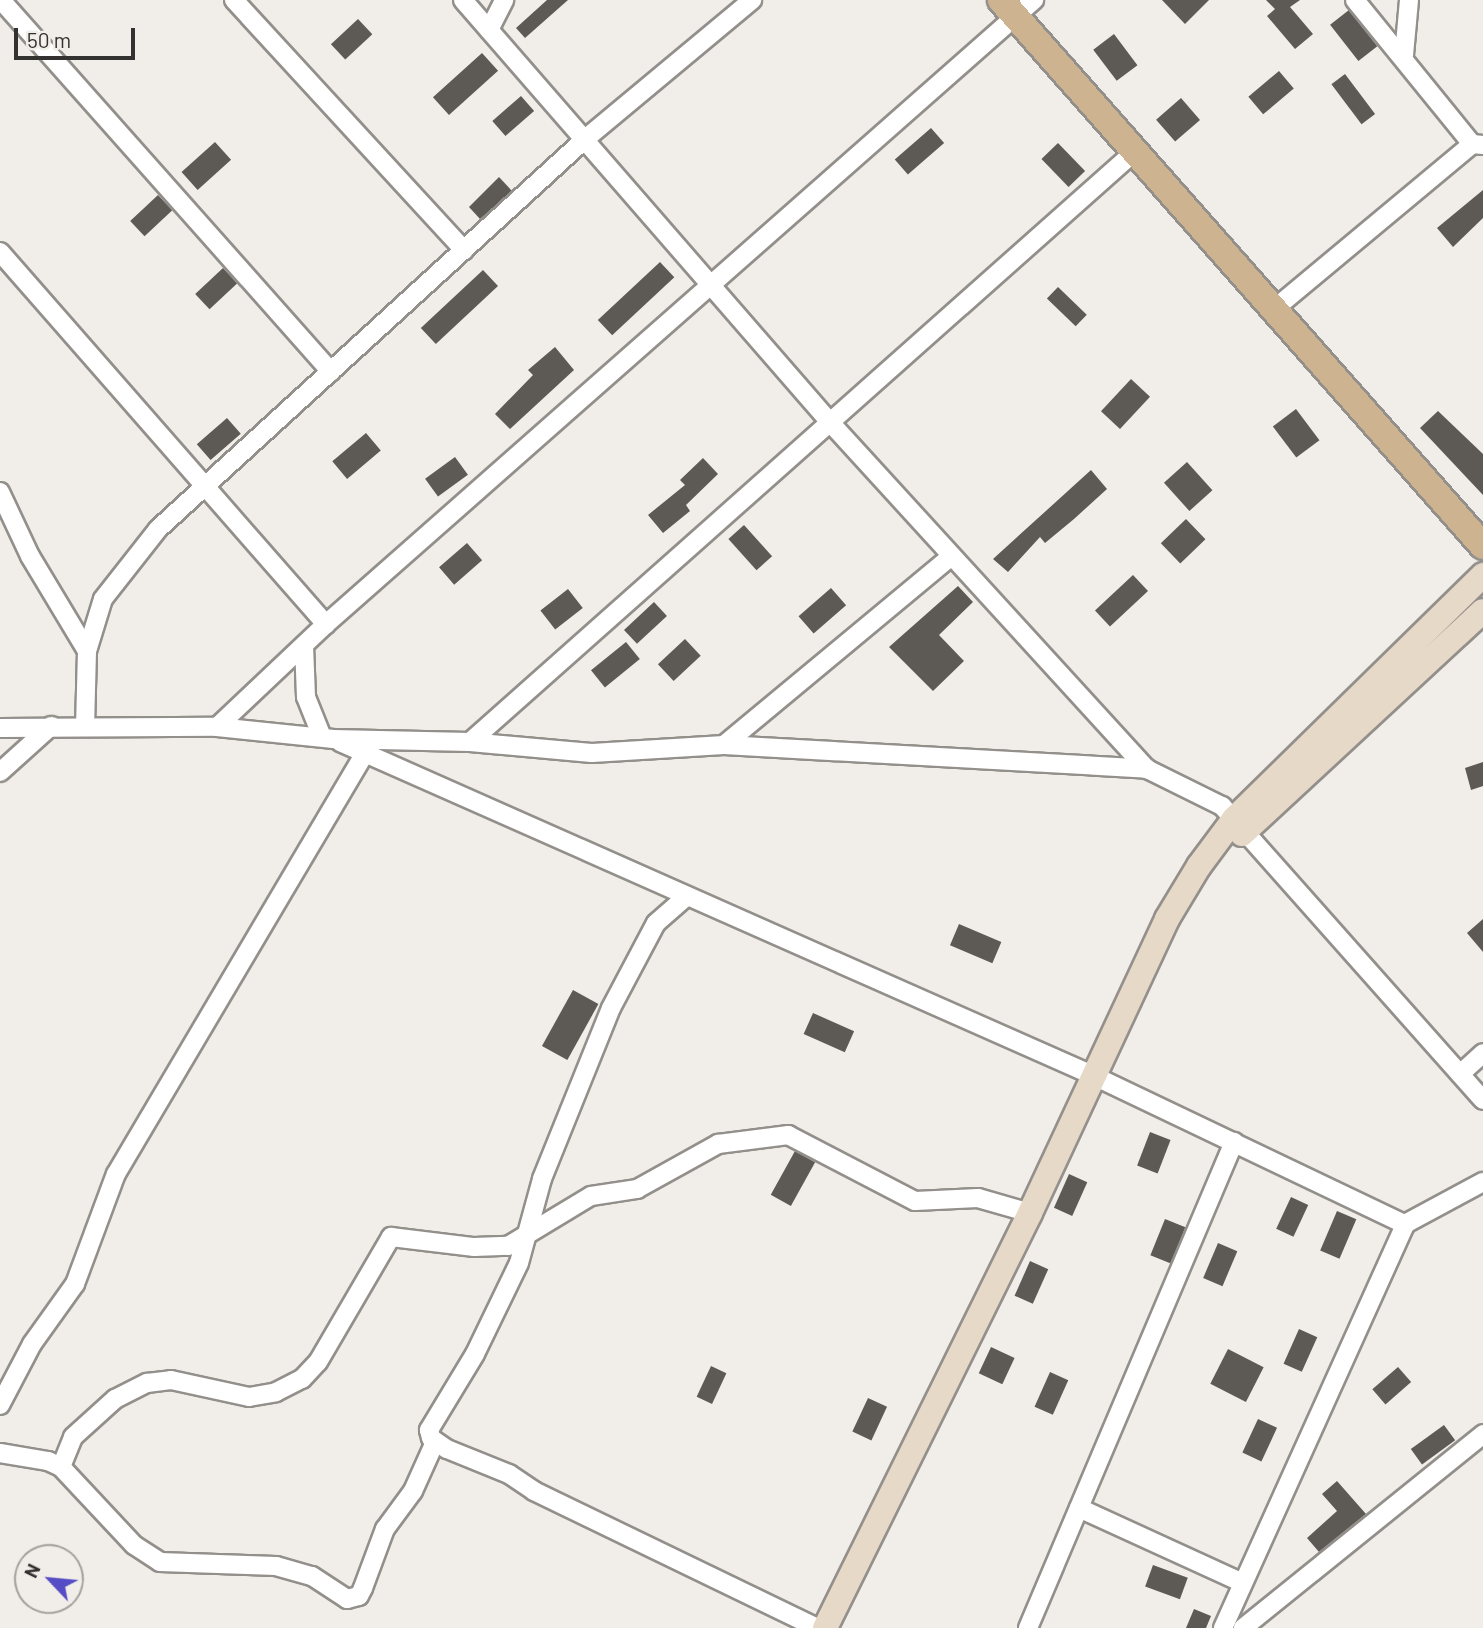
<!DOCTYPE html>
<style>
body{margin:0}
#map{position:relative;width:1483px;height:1628px;overflow:hidden;background:#f1ede8;font-family:Barlow,sans-serif}
div>[style]{position:absolute}
[style*='--x']{left:calc(var(--x)*1px);top:calc(var(--y)*1px);width:calc(var(--w)*1px);rotate:calc(var(--a)*1deg)}
.building>*{inset:0;background:#5d5a56;transform-origin:0 0}
.roads{filter:drop-shadow(2px 0 #938f8b) drop-shadow(-2px 0 #938f8b) drop-shadow(0 2px #938f8b) drop-shadow(0 -2px #938f8b)}
.street>*{height:18px;margin:-9px;padding:0 9px;transform-origin:9px;border-radius:9px;background:#fff}
.secondary>*{height:24px;margin:-12px;padding:0 12px;transform-origin:12px;border-radius:12px;background:#e7d9c8}
.primary>*{height:26px;margin:-13px;padding:0 13px;transform-origin:13px;border-radius:13px;background:#ceb391}
span{translate:-50% -50%;white-space:nowrap;text-align:center;line-height:1.15;-webkit-text-stroke:7px #f1ede8;paint-order:stroke}
.north{position:absolute;left:14px;top:1544px;width:70px;height:70px;box-sizing:border-box;background:#f1ede8;border:2px solid #a5a29e;border-radius:50%;rotate:296deg;font-size:19px;font-weight:700;line-height:28px;text-align:center;color:#333230}
.north::after{content:'';display:block;margin:auto;width:24px;height:32px;background:#554dc5;clip-path:polygon(50% 0,100% 100%,50% 72%,0 100%)}
.scale{position:absolute;left:14px;top:28px;width:121px;height:32px;box-sizing:border-box;border:4px solid #333230;border-top:0;padding-left:9px;font-size:21px;line-height:24px;white-space:nowrap;color:#333230;-webkit-text-stroke:5px #f1ede8;paint-order:stroke}
</style>
<div id="map">
<div class="building">
<i style="clip-path:polygon(547px 0,568px 0,525px 38px,516px 28px)"></i>
<i style="clip-path:polygon(1162px 0,1209px 0,1185px 24px)"></i>
<i style="clip-path:polygon(1266px 0,1300px 0,1290px 7px,1313px 34px,1295px 49px,1267px 16px,1275px 9px)"></i>
<i style="left:1349px;top:10px;width:46px;height:24px;rotate:52deg"></i>
<i style="left:358px;top:19px;width:21px;height:37px;rotate:47deg"></i>
<i style="left:1114px;top:34px;width:39px;height:26px;rotate:53deg"></i>
<i style="left:482px;top:53px;width:24px;height:66px;rotate:48deg"></i>
<i style="left:1279px;top:71px;width:23px;height:40px;rotate:50deg"></i>
<i style="left:1345px;top:74px;width:50px;height:17px;rotate:53deg"></i>
<i style="left:521px;top:96px;width:20px;height:38px;rotate:49deg"></i>
<i style="left:1181px;top:98px;width:29px;height:33px;rotate:49deg"></i>
<i style="left:931px;top:128px;width:20px;height:48px;rotate:49deg"></i>
<i style="left:215px;top:142px;width:24px;height:45px;rotate:48deg"></i>
<i style="left:1058px;top:143px;width:39px;height:23px;rotate:46deg"></i>
<i style="clip-path:polygon(499px 177px,512px 191px,480px 219px,469px 207px)"></i>
<i style="clip-path:polygon(1483px 190px,1483px 218px,1453px 247px,1437px 228px)"></i>
<i style="left:158px;top:195px;width:21px;height:38px;rotate:47deg"></i>
<i style="left:660px;top:262px;width:21px;height:85px;rotate:47deg"></i>
<i style="left:223px;top:268px;width:21px;height:38px;rotate:47deg"></i>
<i style="left:483px;top:270px;width:22px;height:85px;rotate:47deg"></i>
<i style="left:1058px;top:287px;width:40px;height:16px;rotate:44deg"></i>
<i style="clip-path:polygon(555px 347px,574px 370px,510px 429px,495px 414px,533px 375px,528px 370px)"></i>
<i style="left:1131px;top:379px;width:26px;height:44px;rotate:43deg"></i>
<i style="left:1296px;top:409px;width:39px;height:29px;rotate:53deg"></i>
<i style="clip-path:polygon(1438px 411px,1483px 454px,1483px 495px,1420px 428px)"></i>
<i style="left:227px;top:418px;width:21px;height:40px;rotate:49deg"></i>
<i style="left:366px;top:433px;width:23px;height:44px;rotate:50deg"></i>
<i style="left:455px;top:457px;width:22px;height:37px;rotate:54deg"></i>
<i style="clip-path:polygon(703px 458px,718px 474px,686px 505px,690px 511px,663px 533px,648px 515px,685px 485px,680px 480px)"></i>
<i style="left:1187px;top:462px;width:38px;height:31px;rotate:48deg"></i>
<i style="clip-path:polygon(1091px 470px,1107px 489px,1074px 519px,1045px 543px,1040px 537px,1008px 572px,993px 559px)"></i>
<i style="left:1186px;top:519px;width:28px;height:35px;rotate:46deg"></i>
<i style="left:744px;top:525px;width:42px;height:21px;rotate:48deg"></i>
<i style="left:467px;top:543px;width:23px;height:37px;rotate:49deg"></i>
<i style="left:1133px;top:575px;width:22px;height:52px;rotate:47deg"></i>
<i style="clip-path:polygon(958px 586px,973px 602px,939px 635px,964px 661px,933px 691px,889px 647px)"></i>
<i style="left:831px;top:588px;width:23px;height:43px;rotate:49deg"></i>
<i style="left:568px;top:589px;width:24px;height:35px;rotate:52deg"></i>
<i style="left:654px;top:602px;width:19px;height:41px;rotate:47deg"></i>
<i style="left:685px;top:639px;width:23px;height:37px;rotate:47deg"></i>
<i style="left:626px;top:642px;width:22px;height:45px;rotate:51deg"></i>
<i style="clip-path:polygon(1483px 762px,1483px 786px,1471px 790px,1465px 768px)"></i>
<i style="clip-path:polygon(1483px 919px,1483px 952px,1467px 933px)"></i>
<i style="left:959px;top:924px;width:46px;height:23px;rotate:23deg"></i>
<i style="left:573px;top:990px;width:29px;height:64px;rotate:29deg"></i>
<i style="left:813px;top:1013px;width:45px;height:23px;rotate:24deg"></i>
<i style="left:1150px;top:1132px;width:22px;height:36px;rotate:21deg"></i>
<i style="left:795px;top:1151px;width:23px;height:50px;rotate:29deg"></i>
<i style="left:1069px;top:1174px;width:20px;height:37px;rotate:24deg"></i>
<i style="left:1291px;top:1197px;width:19px;height:35px;rotate:25deg"></i>
<i style="left:1337px;top:1211px;width:21px;height:43px;rotate:23deg"></i>
<i style="left:1165px;top:1219px;width:22px;height:39px;rotate:22deg"></i>
<i style="left:1218px;top:1243px;width:21px;height:38px;rotate:23deg"></i>
<i style="left:1030px;top:1261px;width:20px;height:38px;rotate:24deg"></i>
<i style="left:1299px;top:1329px;width:20px;height:38px;rotate:24deg"></i>
<i style="left:991px;top:1347px;width:26px;height:29px;rotate:25deg"></i>
<i style="left:1228px;top:1349px;width:40px;height:39px;rotate:27deg"></i>
<i style="left:711px;top:1366px;width:17px;height:34px;rotate:25deg"></i>
<i style="left:1398px;top:1367px;width:20px;height:34px;rotate:49deg"></i>
<i style="left:1050px;top:1372px;width:20px;height:38px;rotate:24deg"></i>
<i style="left:868px;top:1398px;width:21px;height:37px;rotate:25deg"></i>
<i style="left:1258px;top:1419px;width:21px;height:37px;rotate:25deg"></i>
<i style="left:1444px;top:1425px;width:19px;height:41px;rotate:54deg"></i>
<i style="clip-path:polygon(1337px 1481px,1366px 1514px,1319px 1552px,1307px 1538px,1337px 1511px,1322px 1494px)"></i>
<i style="left:1153px;top:1565px;width:37px;height:23px;rotate:20deg"></i>
<i style="clip-path:polygon(1194px 1609px,1211px 1616px,1206px 1628px,1186px 1628px)"></i>
</div>
<div class="roads">
<div class="street">
<i style="--x:1;--y:0;--w:497;--a:48.4"></i>
<i style="--x:234;--y:0;--w:340;--a:47.4"></i>
<i style="--x:463;--y:0;--w:556;--a:49.01"></i>
<i style="--x:828;--y:420;--w:473;--a:47.6"></i>
<i style="--x:1355;--y:0;--w:186;--a:50.9"></i>
<i style="--x:489;--y:30;--w:34;--a:-63"></i>
<i style="--x:1404;--y:55;--w:55;--a:-84.8"></i>
<i style="--x:0;--y:252;--w:495;--a:48.8"></i>
<i style="--x:1273;--y:310;--w:259;--a:-39.8"></i>
<i style="--x:1472;--y:144;--w:11;--a:5"></i>
<i style="--x:0;--y:492;--w:71;--a:64.9"></i>
<i style="--x:30;--y:556;--w:111;--a:59"></i>
<i style="--x:87;--y:651;--w:74;--a:91.5"></i>
<i style="--x:304;--y:645;--w:52;--a:87.8"></i>
<i style="--x:306;--y:697;--w:43;--a:68.2"></i>
<i style="--x:87;--y:651;--w:54;--a:-72.9"></i>
<i style="--x:103;--y:599;--w:89;--a:-51.8"></i>
<i style="--x:158;--y:529;--w:577;--a:-42.4"></i>
<i style="--x:584;--y:140;--w:219;--a:-39.8"></i>
<i style="--x:217;--y:727;--w:150;--a:-43.4"></i>
<i style="--x:326;--y:624;--w:944;--a:-41.39"></i>
<i style="--x:0;--y:728;--w:217;--a:-0.3"></i>
<i style="--x:217;--y:727;--w:117;--a:5.9"></i>
<i style="--x:333;--y:739;--w:137;--a:1.3"></i>
<i style="--x:470;--y:742;--w:122;--a:5.2"></i>
<i style="--x:592;--y:753;--w:132;--a:-3.5"></i>
<i style="--x:724;--y:745;--w:424;--a:3.2"></i>
<i style="--x:1147;--y:769;--w:84;--a:26.3"></i>
<i style="--x:1222;--y:806;--w:393;--a:48.4"></i>
<i style="--x:340;--y:742;--w:822;--a:23.88"></i>
<i style="--x:1092;--y:1075;--w:347;--a:25.5"></i>
<i style="--x:470;--y:742;--w:885;--a:-41.61"></i>
<i style="--x:724;--y:745;--w:296;--a:-39.7"></i>
<i style="--x:0;--y:772;--w:69;--a:-42"></i>
<i style="--x:687;--y:896;--w:41;--a:138.9"></i>
<i style="--x:656;--y:923;--w:96;--a:117.9"></i>
<i style="--x:611;--y:1008;--w:184;--a:112"></i>
<i style="--x:542;--y:1179;--w:87;--a:105.3"></i>
<i style="--x:519;--y:1263;--w:101;--a:115.8"></i>
<i style="--x:475;--y:1354;--w:89;--a:121.2"></i>
<i style="--x:429;--y:1430;--w:8;--a:76"></i>
<i style="--x:431;--y:1438;--w:19;--a:35"></i>
<i style="--x:447;--y:1449;--w:67;--a:22"></i>
<i style="--x:509;--y:1474;--w:30;--a:34"></i>
<i style="--x:534;--y:1491;--w:314;--a:25.8"></i>
<i style="--x:1460;--y:1074;--w:31;--a:-42"></i>
<i style="--x:0;--y:1405;--w:69;--a:-62.3"></i>
<i style="--x:32;--y:1344;--w:74;--a:-54.4"></i>
<i style="--x:75;--y:1284;--w:117;--a:-69.6"></i>
<i style="--x:116;--y:1174;--w:489;--a:-59.4"></i>
<i style="--x:0;--y:1453;--w:49;--a:9.5"></i>
<i style="--x:48;--y:1461;--w:14;--a:25"></i>
<i style="--x:61;--y:1467;--w:107;--a:46.9"></i>
<i style="--x:134;--y:1545;--w:31;--a:33"></i>
<i style="--x:160;--y:1562;--w:116;--a:2"></i>
<i style="--x:276;--y:1566;--w:37;--a:16"></i>
<i style="--x:312;--y:1576;--w:42;--a:33.3"></i>
<i style="--x:347;--y:1599;--w:12;--a:-14"></i>
<i style="--x:359;--y:1596;--w:9;--a:-63"></i>
<i style="--x:363;--y:1588;--w:63;--a:-69.6"></i>
<i style="--x:385;--y:1529;--w:47;--a:-53.6"></i>
<i style="--x:413;--y:1491;--w:54;--a:-65.8"></i>
<i style="--x:61;--y:1467;--w:32;--a:-68"></i>
<i style="--x:73;--y:1437;--w:57;--a:-42.1"></i>
<i style="--x:115;--y:1399;--w:36;--a:-27"></i>
<i style="--x:147;--y:1383;--w:24;--a:-7"></i>
<i style="--x:171;--y:1380;--w:80;--a:12.3"></i>
<i style="--x:249;--y:1397;--w:27;--a:-10"></i>
<i style="--x:276;--y:1392;--w:29;--a:-27"></i>
<i style="--x:302;--y:1379;--w:23;--a:-47"></i>
<i style="--x:318;--y:1362;--w:145;--a:-59.7"></i>
<i style="--x:391;--y:1237;--w:84;--a:6.9"></i>
<i style="--x:474;--y:1247;--w:34;--a:-2"></i>
<i style="--x:508;--y:1246;--w:97;--a:-31.1"></i>
<i style="--x:591;--y:1196;--w:47;--a:-8.7"></i>
<i style="--x:637;--y:1189;--w:93;--a:-29.1"></i>
<i style="--x:718;--y:1144;--w:71;--a:-7.3"></i>
<i style="--x:788;--y:1135;--w:143;--a:27.5"></i>
<i style="--x:915;--y:1201;--w:63;--a:-2.7"></i>
<i style="--x:978;--y:1198;--w:54;--a:16.1"></i>
<i style="--x:1079;--y:1508;--w:180;--a:24.6"></i>
<i style="--x:1028;--y:1628;--w:528;--a:-67.03"></i>
<i style="--x:1223;--y:1628;--w:443;--a:-65.7"></i>
<i style="--x:1405;--y:1224;--w:89;--a:-28.3"></i>
<i style="--x:1243;--y:1628;--w:309;--a:-38.9"></i>
</div>
<div class="secondary">
<i style="--x:1242;--y:834;--w:328;--a:-42.8"></i>
<i style="--x:825;--y:1628;--w:463;--a:-63.7"></i>
<i style="--x:1030;--y:1213;--w:324;--a:-65"></i>
<i style="--x:1167;--y:919;--w:62;--a:-58.9"></i>
<i style="--x:1199;--y:866;--w:59;--a:-53.3"></i>
<i style="--x:1234;--y:819;--w:349;--a:-44.4"></i>
</div>
<div class="primary">
<i style="--x:1001;--y:0;--w:728;--a:48.56"></i>
</div>
</div>
<div class="north">N</div>
<div class="scale">50 m</div>
</div>
